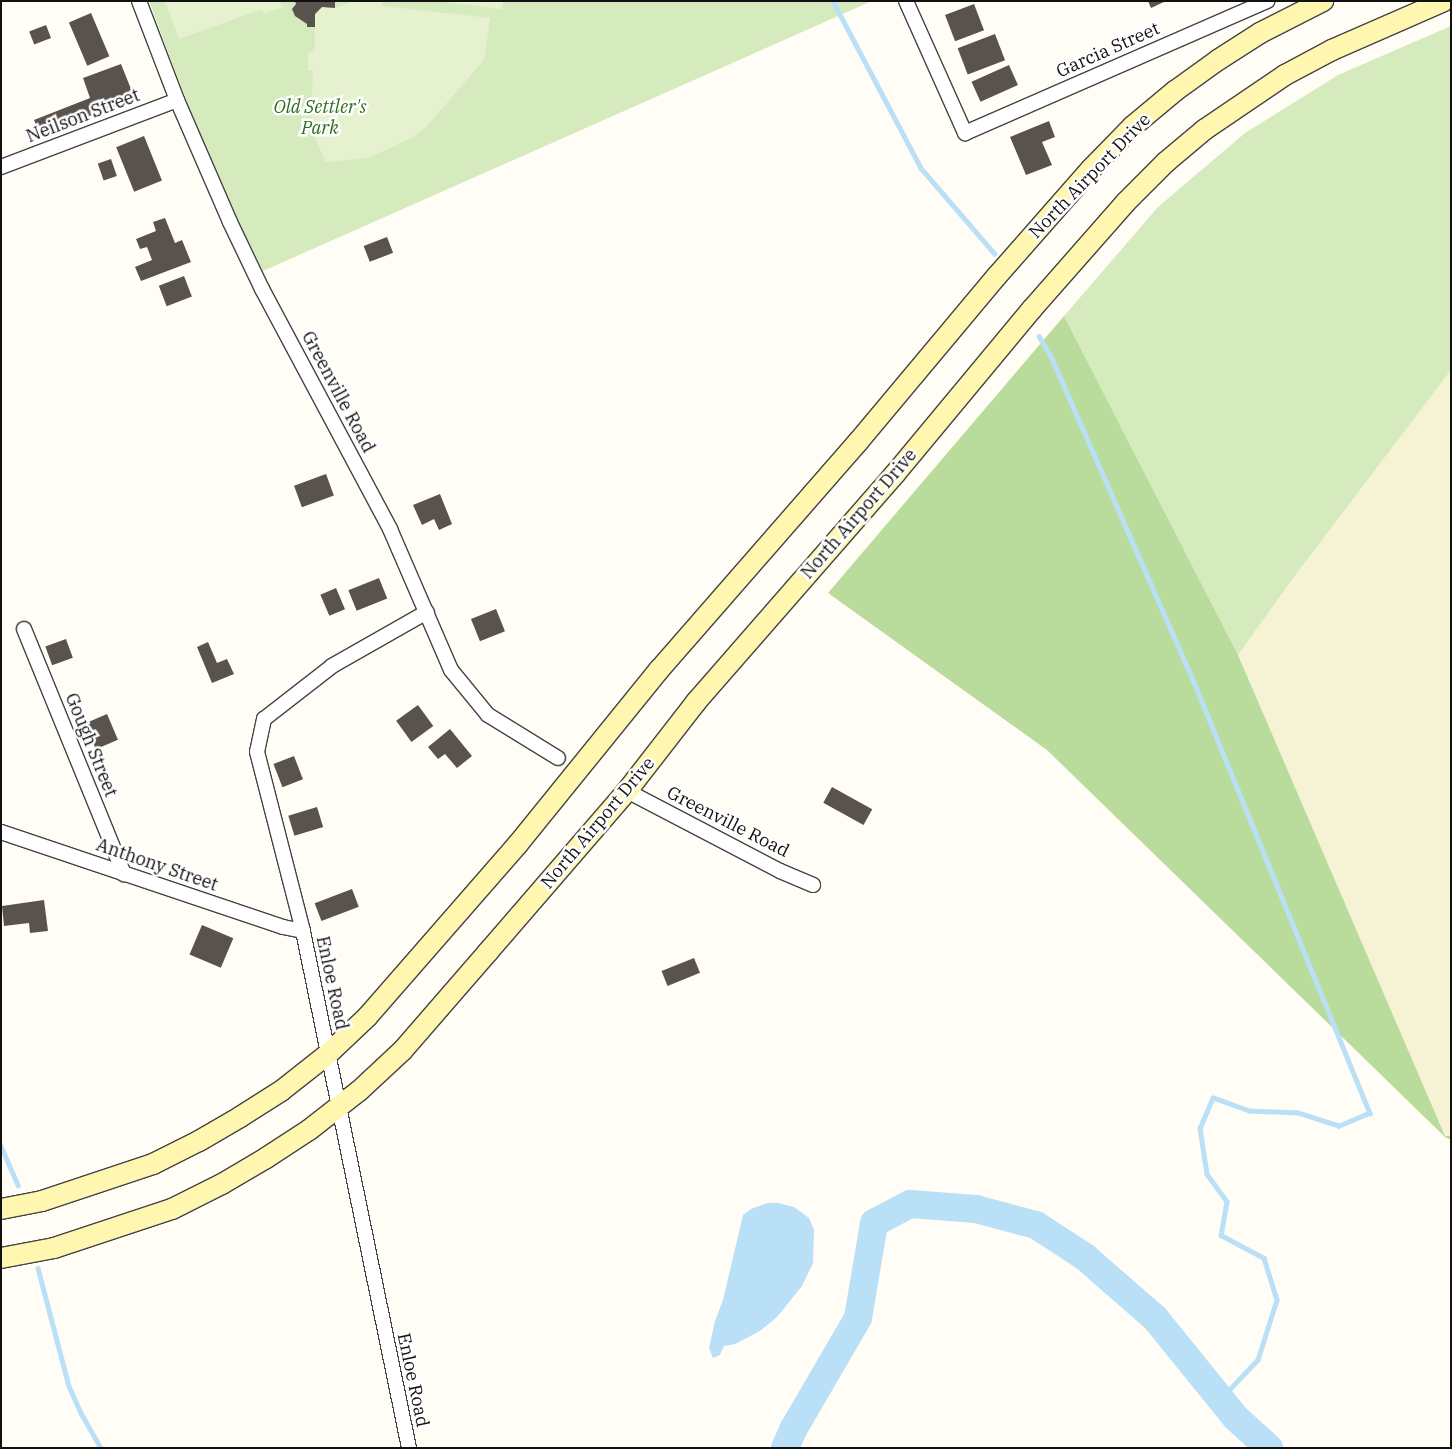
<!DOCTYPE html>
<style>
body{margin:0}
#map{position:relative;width:1452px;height:1449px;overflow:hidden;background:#fffdf5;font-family:"IBM Plex Serif",serif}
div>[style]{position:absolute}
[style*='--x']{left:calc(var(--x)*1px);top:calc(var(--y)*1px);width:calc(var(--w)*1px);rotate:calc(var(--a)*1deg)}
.farmland>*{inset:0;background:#f6f3d4}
.green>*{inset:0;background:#d5ebbd}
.forest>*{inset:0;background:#b9dc9c}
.pitch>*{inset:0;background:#e6f2cf}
.water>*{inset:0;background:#b9e0f7}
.stream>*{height:4.5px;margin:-2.25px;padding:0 2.25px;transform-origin:2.25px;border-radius:2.25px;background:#b9e0f7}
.river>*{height:28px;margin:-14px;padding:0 14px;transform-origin:14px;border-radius:14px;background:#b9e0f7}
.building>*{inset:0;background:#5a524d;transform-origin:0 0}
.roads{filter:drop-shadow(1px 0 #444) drop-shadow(-1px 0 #444) drop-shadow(0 1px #444) drop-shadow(0 -1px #444)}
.minor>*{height:14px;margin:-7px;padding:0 7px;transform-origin:7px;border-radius:7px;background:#fff}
.secondary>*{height:20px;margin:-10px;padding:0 10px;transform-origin:10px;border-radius:10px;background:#fff6b0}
span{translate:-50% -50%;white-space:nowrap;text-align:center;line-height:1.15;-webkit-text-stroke:5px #fff;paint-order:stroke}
.street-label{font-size:18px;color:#111}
.park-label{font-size:18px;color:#2f6b1f;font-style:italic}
.frame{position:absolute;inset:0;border:2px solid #111;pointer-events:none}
</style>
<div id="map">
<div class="farmland">
<i style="clip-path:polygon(1451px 370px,1451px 1136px,1445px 1137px,1238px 655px,1291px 581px)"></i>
</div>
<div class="green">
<i style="clip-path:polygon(149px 1px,872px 1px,263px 271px,224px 192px,195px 124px)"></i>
<i style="clip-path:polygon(1451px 26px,1451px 370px,1291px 581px,1238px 655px,1064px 316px,1158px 207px,1245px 133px,1338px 75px)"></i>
</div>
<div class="forest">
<i style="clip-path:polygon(1064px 316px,1238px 655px,1445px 1136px,1451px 1136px,1451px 1140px,1445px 1137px,1047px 750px,828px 593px)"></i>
</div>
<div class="pitch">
<i style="clip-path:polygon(165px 1px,283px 1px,280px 3px,283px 7px,264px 14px,262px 9px,179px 39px)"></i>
<i style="clip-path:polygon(362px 1px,382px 2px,382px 6px,490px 18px,484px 60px,426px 127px,413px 137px,369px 158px,326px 162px,311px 130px,313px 71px,308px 71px,308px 52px,315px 51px,315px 14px,322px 7px,335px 8px,350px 2px)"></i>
<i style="clip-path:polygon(437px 1px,503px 1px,502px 9px)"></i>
</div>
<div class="water">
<i style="clip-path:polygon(767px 1203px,778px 1203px,794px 1207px,809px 1218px,814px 1230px,813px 1263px,802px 1286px,777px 1317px,760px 1331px,735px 1344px,724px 1346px,720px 1355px,713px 1358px,709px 1348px,715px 1321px,723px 1300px,743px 1215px,751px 1209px)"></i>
</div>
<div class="stream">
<i style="--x:833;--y:1;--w:189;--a:62.2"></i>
<i style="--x:921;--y:168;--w:113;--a:49.3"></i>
<i style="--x:1039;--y:336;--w:21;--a:59"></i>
<i style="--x:1050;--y:354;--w:358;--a:66.3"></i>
<i style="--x:1194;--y:682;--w:466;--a:67.8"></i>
<i style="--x:1370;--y:1113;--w:34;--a:157"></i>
<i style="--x:1339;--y:1126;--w:43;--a:-162.4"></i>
<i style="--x:1298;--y:1113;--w:49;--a:-177.7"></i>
<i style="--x:1249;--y:1111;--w:38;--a:-160"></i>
<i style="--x:1213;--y:1098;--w:33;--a:113"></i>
<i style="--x:1200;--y:1128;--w:47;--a:81.3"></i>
<i style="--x:1207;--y:1174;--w:34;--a:54"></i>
<i style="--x:1227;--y:1202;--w:34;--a:100"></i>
<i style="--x:1221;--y:1235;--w:49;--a:28.1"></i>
<i style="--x:1264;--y:1258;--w:44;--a:72.8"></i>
<i style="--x:1277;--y:1300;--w:63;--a:107.6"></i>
<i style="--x:1258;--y:1360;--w:54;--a:133.5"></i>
<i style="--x:1;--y:1146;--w:43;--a:66.4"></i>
<i style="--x:38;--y:1268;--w:122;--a:75.3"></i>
<i style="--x:69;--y:1386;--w:30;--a:66"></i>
<i style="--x:81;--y:1413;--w:40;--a:60.3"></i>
</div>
<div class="river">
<i style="--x:785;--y:1448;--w:22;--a:-66"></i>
<i style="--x:794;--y:1428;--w:127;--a:-59.8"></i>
<i style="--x:858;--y:1318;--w:96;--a:-80.4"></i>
<i style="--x:874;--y:1223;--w:41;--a:-27.8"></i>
<i style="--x:910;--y:1204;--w:66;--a:4.3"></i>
<i style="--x:976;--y:1209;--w:62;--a:14.9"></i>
<i style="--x:1036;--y:1225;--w:59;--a:33.1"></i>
<i style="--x:1085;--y:1257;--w:93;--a:41.1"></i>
<i style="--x:1155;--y:1318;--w:129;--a:51"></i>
<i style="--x:1236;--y:1418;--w:45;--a:42.3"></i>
</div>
<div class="building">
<i style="clip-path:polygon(295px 1px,335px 1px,335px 8px,322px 7px,315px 14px,315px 27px,307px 27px,307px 24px,295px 16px,292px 9px,296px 4px)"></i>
<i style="clip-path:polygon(1148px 1px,1166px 1px,1151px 8px)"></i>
<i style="left:974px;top:4px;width:28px;height:31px;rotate:69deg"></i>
<i style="left:91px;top:13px;width:47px;height:24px;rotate:67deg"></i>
<i style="left:46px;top:25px;width:14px;height:18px;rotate:69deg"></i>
<i style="left:995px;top:34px;width:28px;height:40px;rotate:69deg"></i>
<i style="clip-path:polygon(121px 64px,135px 99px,40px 135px,34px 120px,90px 98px,83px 78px)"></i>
<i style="left:1009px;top:65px;width:22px;height:41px;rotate:66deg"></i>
<i style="clip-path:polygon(1049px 121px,1055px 137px,1042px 142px,1052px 165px,1026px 175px,1010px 137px)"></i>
<i style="left:144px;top:136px;width:48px;height:30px;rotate:68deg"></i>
<i style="left:111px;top:159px;width:18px;height:14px;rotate:71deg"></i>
<i style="clip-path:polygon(165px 218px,175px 243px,182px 240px,191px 262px,141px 281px,135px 267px,152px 260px,147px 247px,140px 249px,136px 239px,156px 231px,153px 222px)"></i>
<i style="left:387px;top:237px;width:17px;height:25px;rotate:69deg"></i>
<i style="left:184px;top:276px;width:22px;height:27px;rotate:69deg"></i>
<i style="left:326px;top:474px;width:23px;height:34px;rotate:70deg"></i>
<i style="clip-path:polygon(440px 494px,452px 524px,439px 530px,434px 519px,422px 525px,413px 505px)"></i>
<i style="left:379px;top:578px;width:22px;height:33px;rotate:68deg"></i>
<i style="left:336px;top:588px;width:23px;height:17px;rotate:67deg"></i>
<i style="left:496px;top:609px;width:24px;height:27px;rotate:68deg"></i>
<i style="left:66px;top:639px;width:20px;height:22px;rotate:70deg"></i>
<i style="clip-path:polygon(208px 642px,217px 663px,227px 659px,234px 674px,212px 683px,197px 647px)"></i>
<i style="left:418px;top:705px;width:26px;height:27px;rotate:54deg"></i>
<i style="left:107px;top:714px;width:28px;height:24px;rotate:67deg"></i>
<i style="clip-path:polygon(450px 729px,472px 756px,457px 768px,445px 754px,438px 759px,428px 747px)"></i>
<i style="left:294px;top:756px;width:25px;height:22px;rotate:69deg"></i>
<i style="left:832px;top:787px;width:46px;height:18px;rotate:29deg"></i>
<i style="left:317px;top:807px;width:21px;height:30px;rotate:73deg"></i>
<i style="left:352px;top:889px;width:19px;height:40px;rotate:69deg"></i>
<i style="clip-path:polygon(44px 900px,48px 931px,30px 933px,29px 923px,4px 926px,2px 906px)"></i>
<i style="left:202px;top:925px;width:34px;height:32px;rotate:23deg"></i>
<i style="left:694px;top:958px;width:16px;height:35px;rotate:68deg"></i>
</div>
<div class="roads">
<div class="minor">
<i style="--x:139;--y:1;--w:106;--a:69"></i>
<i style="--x:177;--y:100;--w:133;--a:66.5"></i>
<i style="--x:230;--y:222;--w:74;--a:64.5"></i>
<i style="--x:262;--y:289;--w:272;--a:61.9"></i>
<i style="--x:390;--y:529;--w:154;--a:66.6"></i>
<i style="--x:451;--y:670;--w:58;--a:50.6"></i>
<i style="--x:488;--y:715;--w:82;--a:31.6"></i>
<i style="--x:906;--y:1;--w:145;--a:65.9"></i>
<i style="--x:965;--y:133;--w:330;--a:-23.6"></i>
<i style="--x:1;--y:167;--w:188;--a:-20.8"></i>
<i style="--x:24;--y:629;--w:265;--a:67.8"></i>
<i style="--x:627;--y:791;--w:173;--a:27.6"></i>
<i style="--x:780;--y:871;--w:36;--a:23"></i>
<i style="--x:1;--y:832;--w:298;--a:18.6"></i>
<i style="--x:283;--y:927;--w:20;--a:11"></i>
<i style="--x:409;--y:1448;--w:528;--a:-101.59"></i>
<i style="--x:303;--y:931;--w:185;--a:-104.4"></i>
<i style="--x:257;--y:752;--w:34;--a:-78"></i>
<i style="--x:264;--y:719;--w:86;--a:-37.9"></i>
<i style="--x:332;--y:666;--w:109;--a:-29.6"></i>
</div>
<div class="secondary">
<i style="--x:1;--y:1209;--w:42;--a:-11"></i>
<i style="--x:42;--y:1201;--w:117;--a:-18.4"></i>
<i style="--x:153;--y:1164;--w:51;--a:-26.6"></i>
<i style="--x:199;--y:1141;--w:48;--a:-30.3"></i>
<i style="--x:240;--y:1117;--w:49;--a:-32.4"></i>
<i style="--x:281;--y:1091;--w:60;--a:-38.2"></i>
<i style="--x:328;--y:1054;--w:55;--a:-43.5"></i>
<i style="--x:368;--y:1016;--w:228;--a:-48.9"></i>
<i style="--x:518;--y:844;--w:224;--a:-51"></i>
<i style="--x:659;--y:670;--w:303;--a:-48.9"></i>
<i style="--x:858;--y:442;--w:215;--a:-50.1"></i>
<i style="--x:996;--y:277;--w:144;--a:-48.7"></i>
<i style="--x:1091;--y:169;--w:60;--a:-45.7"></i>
<i style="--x:1133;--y:126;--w:55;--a:-39.8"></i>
<i style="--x:1175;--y:91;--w:53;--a:-35.8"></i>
<i style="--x:1218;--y:60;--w:50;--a:-32.7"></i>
<i style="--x:1260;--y:33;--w:71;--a:-26.9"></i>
<i style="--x:1;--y:1258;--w:54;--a:-10.7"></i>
<i style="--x:54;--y:1248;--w:124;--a:-18.3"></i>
<i style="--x:172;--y:1209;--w:56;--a:-26.6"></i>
<i style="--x:222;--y:1184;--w:51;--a:-30.6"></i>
<i style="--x:266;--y:1158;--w:51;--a:-33.1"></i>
<i style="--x:309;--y:1130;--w:63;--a:-38"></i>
<i style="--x:359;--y:1091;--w:60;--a:-43"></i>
<i style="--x:403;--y:1050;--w:130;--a:-49.1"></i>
<i style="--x:488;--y:952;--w:213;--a:-49.2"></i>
<i style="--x:627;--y:791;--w:113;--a:-52.2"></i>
<i style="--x:696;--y:702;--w:303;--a:-48.9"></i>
<i style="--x:895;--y:474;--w:214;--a:-50.3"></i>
<i style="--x:1032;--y:309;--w:142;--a:-48.7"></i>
<i style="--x:1126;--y:202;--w:57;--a:-45"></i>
<i style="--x:1166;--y:162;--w:50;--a:-40.1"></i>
<i style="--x:1204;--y:130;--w:98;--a:-34.2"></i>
<i style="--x:1285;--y:75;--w:53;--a:-28"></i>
<i style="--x:1332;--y:50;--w:122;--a:-23.6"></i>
</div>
</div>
<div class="street-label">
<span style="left:1108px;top:50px;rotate:-24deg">Garcia Street</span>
<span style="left:83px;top:116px;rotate:-21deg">Neilson Street</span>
<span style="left:1090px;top:176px;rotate:-46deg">North Airport Drive</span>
<span style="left:338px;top:392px;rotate:62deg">Greenville Road</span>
<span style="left:859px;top:514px;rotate:-49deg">North Airport Drive</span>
<span style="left:91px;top:745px;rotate:68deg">Gough Street</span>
<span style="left:728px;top:822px;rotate:27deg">Greenville Road</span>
<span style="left:598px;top:823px;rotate:-50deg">North Airport Drive</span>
<span style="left:157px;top:865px;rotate:19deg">Anthony Street</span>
<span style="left:332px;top:983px;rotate:78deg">Enloe Road</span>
<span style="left:413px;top:1380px;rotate:78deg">Enloe Road</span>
</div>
<div class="park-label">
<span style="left:320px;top:118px">Old Settler's<br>Park</span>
</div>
<div class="frame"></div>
</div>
